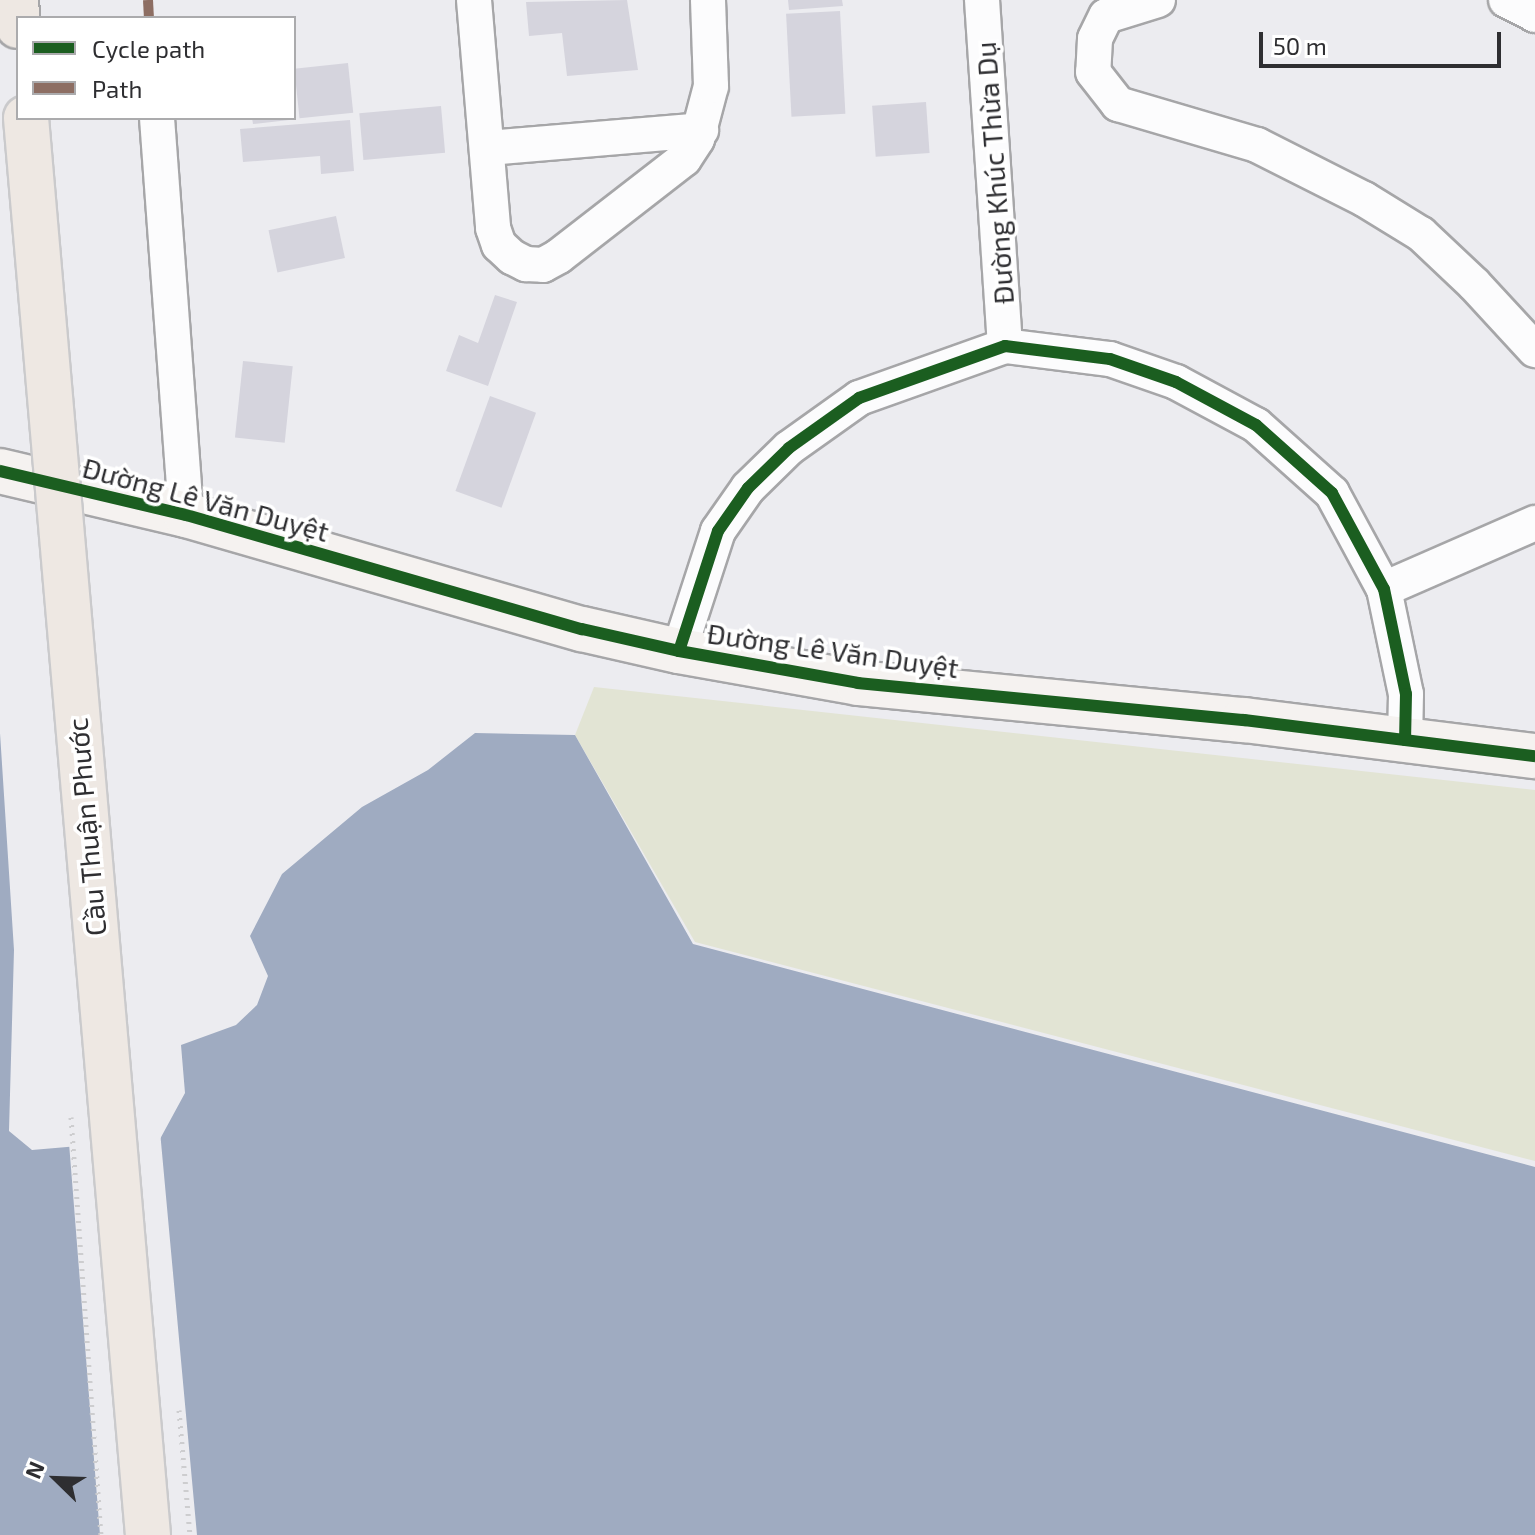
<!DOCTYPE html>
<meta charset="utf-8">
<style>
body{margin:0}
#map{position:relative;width:1535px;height:1535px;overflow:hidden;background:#ececf0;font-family:"Exo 2",sans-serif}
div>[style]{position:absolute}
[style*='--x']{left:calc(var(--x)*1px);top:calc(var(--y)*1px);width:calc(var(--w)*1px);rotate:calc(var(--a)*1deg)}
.green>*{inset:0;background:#e2e4d4}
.water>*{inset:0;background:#9fabc1}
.pier>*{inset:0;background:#ececf0}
.building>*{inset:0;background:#d5d4dd;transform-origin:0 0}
.path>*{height:5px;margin-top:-2.5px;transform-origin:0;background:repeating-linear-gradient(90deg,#cdcdcf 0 2px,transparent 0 8px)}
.roads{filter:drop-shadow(2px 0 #a6a6a8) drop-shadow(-2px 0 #a6a6a8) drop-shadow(0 2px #a6a6a8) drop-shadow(0 -2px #a6a6a8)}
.street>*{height:34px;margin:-17px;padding:0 17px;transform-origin:17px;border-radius:17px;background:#fcfcfd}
.secondary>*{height:44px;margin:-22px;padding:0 22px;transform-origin:22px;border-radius:22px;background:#f5f2f0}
.primary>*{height:44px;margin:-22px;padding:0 22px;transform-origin:22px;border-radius:22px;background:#eee8e3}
.bridges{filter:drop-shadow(2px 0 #cacacc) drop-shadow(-2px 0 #cacacc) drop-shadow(0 2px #cacacc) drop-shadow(0 -2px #cacacc)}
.primary-bridge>*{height:44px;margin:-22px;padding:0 22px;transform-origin:22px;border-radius:22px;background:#eee8e3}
.quiet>*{height:10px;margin-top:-5px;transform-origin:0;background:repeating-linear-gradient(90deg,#8d6e63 0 20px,transparent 0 30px)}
.cycleway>*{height:12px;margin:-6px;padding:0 6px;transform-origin:6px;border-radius:6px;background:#1b5e20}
span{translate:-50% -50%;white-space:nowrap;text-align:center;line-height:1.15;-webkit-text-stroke:7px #fff;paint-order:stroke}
.street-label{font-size:28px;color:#2e2e31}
.legend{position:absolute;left:16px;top:16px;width:280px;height:104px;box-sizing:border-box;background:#fff;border:2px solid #ababad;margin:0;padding:10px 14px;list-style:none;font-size:24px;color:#2e2e31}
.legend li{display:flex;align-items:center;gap:16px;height:40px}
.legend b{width:40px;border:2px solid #ababad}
.north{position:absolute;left:16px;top:1439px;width:80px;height:80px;-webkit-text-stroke:6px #fff;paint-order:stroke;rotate:293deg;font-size:22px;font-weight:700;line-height:32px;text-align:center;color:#2e2e31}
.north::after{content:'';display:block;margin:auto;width:28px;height:36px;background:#2e2e31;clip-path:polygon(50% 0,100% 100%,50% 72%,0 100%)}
.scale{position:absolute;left:1259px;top:32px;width:242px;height:36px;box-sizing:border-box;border:4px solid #2e2e31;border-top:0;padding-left:10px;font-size:24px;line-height:28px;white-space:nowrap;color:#2e2e31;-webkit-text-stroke:6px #fff;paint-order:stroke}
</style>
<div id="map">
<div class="green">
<i style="clip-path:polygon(594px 687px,1535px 790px,1535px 1161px,695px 942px,575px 735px)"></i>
</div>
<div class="water">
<i style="clip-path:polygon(0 733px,14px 950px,9px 1131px,32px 1150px,160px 1139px,185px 1093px,181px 1045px,236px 1025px,257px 1005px,268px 976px,250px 936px,282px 874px,362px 807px,428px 770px,475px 733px,575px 735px,693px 944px,1535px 1167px,1535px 1535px,0 1535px)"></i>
</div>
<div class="pier">
<i style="clip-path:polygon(160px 1131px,197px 1535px,100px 1535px,69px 1143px,157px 1135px)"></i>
</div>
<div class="building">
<i style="clip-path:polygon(627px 0,638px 70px,567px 76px,562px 33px,529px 36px,526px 2px)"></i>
<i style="clip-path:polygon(788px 0,842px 0,843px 6px,789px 10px)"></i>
<i style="left:840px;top:11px;width:103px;height:54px;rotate:87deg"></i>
<i style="left:348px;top:63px;width:50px;height:54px;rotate:84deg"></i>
<i style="left:926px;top:102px;width:51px;height:54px;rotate:86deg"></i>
<i style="left:441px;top:106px;width:47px;height:82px;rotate:85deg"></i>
<i style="clip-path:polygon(252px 118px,289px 118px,289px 120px,253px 124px)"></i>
<i style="clip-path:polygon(350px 120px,354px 171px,321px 174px,320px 156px,243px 162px,240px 129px)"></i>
<i style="left:336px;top:216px;width:43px;height:69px;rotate:78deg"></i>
<i style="clip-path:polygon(495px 295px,517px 302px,488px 386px,446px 371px,459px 335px,478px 343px)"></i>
<i style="left:243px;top:361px;width:50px;height:77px;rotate:6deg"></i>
<i style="left:490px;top:396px;width:49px;height:101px;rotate:20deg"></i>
</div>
<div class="path">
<i style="--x:71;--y:1117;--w:419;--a:85.9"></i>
<i style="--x:179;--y:1410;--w:125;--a:85"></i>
</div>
<div class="roads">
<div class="street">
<i style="--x:474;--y:0;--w:229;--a:85.2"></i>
<i style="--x:493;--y:228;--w:18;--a:71"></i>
<i style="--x:499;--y:245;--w:18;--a:43"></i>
<i style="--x:512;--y:257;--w:16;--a:27"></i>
<i style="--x:526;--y:264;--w:17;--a:3"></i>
<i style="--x:543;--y:265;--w:18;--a:-29"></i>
<i style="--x:559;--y:256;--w:158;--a:-37.8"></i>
<i style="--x:684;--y:159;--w:24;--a:-57"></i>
<i style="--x:697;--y:139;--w:55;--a:-75.2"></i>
<i style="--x:711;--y:86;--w:86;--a:-92"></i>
<i style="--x:982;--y:0;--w:347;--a:86.2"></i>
<i style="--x:1158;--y:0;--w:54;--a:162.9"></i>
<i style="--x:1106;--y:16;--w:25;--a:116"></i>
<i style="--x:1095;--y:39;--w:33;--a:93"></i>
<i style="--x:1093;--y:72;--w:41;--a:52"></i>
<i style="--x:1118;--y:104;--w:145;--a:16.4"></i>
<i style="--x:1257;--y:145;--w:120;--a:26.8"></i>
<i style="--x:1364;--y:199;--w:67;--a:31.6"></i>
<i style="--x:1421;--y:234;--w:73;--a:43.3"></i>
<i style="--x:1474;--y:284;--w:90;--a:47.3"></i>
<i style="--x:1506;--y:0;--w:33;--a:27"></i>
<i style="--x:157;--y:118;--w:398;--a:85.8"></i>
<i style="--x:488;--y:148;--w:214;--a:-4.8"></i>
<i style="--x:1384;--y:589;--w:165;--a:-23.6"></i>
<i style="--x:679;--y:651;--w:126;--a:-72"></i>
<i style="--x:718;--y:531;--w:52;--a:-55.1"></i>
<i style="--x:748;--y:488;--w:57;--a:-44.3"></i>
<i style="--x:789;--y:448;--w:86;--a:-35.5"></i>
<i style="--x:859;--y:398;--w:155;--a:-19.6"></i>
<i style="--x:1005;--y:346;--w:106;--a:7.1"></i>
<i style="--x:1110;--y:359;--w:70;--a:19.2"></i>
<i style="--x:1176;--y:382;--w:91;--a:28.3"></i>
<i style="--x:1256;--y:425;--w:102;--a:41.8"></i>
<i style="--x:1332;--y:493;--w:109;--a:61.6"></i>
<i style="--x:1384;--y:589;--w:107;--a:78.2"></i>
<i style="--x:1406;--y:694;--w:46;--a:91.2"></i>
</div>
<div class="secondary">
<i style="--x:0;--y:471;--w:191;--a:13.3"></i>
<i style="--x:186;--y:515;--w:412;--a:16.1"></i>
<i style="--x:582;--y:629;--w:99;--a:12.8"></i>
<i style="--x:679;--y:651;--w:182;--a:10.1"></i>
<i style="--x:858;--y:683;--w:388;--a:5.5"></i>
<i style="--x:1244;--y:720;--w:293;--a:7.1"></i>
</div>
<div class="primary">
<i style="--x:16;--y:0;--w:26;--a:86"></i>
</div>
</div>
<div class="bridges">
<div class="primary-bridge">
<i style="--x:26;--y:118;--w:1422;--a:85.08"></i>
</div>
</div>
<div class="quiet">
<i style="--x:148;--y:0;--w:18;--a:87"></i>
</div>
<div class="cycleway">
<i style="--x:0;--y:471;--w:191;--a:13.3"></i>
<i style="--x:186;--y:515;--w:412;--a:16.1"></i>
<i style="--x:582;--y:629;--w:99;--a:12.8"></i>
<i style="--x:679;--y:651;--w:182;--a:10.1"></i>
<i style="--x:858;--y:683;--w:388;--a:5.5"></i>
<i style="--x:1244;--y:720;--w:293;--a:7.1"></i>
<i style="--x:679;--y:651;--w:126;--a:-72"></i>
<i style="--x:718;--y:531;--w:52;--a:-55.1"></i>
<i style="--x:748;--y:488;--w:57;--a:-44.3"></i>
<i style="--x:789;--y:448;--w:86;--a:-35.5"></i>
<i style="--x:859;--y:398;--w:155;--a:-19.6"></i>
<i style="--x:1005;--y:346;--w:106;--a:7.1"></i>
<i style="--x:1110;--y:359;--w:70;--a:19.2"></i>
<i style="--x:1176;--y:382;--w:91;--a:28.3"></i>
<i style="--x:1256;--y:425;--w:102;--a:41.8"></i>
<i style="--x:1332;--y:493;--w:109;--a:61.6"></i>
<i style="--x:1384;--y:589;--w:107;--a:78.2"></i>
<i style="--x:1406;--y:694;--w:46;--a:91.2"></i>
</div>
<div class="street-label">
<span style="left:994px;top:173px;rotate:-94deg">Đường Khúc Thừa Dụ</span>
<span style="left:206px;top:499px;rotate:15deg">Đường Lê Văn Duyệt</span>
<span style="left:833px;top:650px;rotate:8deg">Đường Lê Văn Duyệt</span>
<span style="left:86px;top:827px;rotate:-95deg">Cầu Thuận Phước</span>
</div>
<ul class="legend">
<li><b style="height:10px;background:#1b5e20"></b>Cycle path</li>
<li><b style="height:10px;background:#8d6e63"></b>Path</li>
</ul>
<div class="north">N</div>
<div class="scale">50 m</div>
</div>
